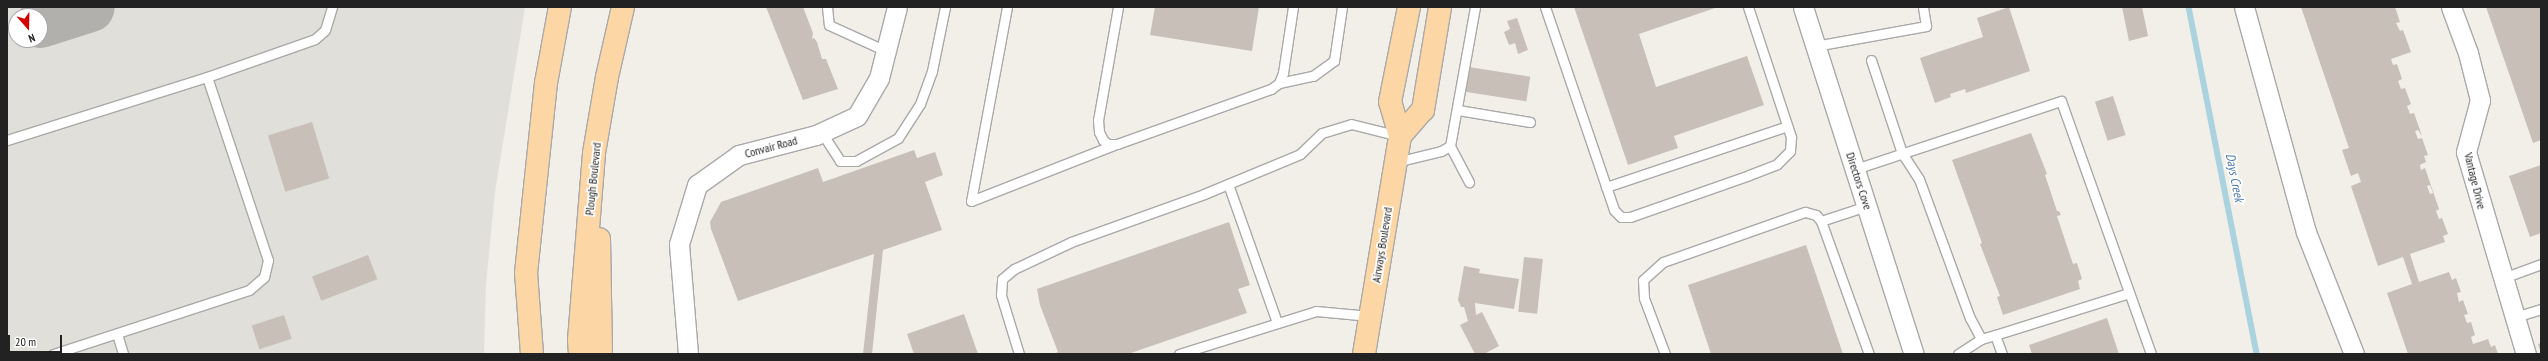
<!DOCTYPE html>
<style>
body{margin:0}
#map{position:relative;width:2548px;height:361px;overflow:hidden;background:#f2efe9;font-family:"PT Sans Narrow",sans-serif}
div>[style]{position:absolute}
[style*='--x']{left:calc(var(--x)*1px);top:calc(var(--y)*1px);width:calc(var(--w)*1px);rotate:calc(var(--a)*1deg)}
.airport>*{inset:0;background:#e1dfda}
.stream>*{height:5.5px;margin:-2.75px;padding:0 2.75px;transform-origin:2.75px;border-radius:2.75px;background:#aad3df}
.taxiway>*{height:49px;margin:-24.5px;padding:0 24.5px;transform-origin:24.5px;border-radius:24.5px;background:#b1b0ac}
.building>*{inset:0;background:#c7bfb8;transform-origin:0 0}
.roads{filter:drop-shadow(1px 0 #a9a9a9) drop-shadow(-1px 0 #a9a9a9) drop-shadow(0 1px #a9a9a9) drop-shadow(0 -1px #a9a9a9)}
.lane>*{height:9px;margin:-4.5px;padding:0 4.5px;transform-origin:4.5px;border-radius:4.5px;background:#fff}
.street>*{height:19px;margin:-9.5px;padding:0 9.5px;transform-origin:9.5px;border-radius:9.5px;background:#fff}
.primary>*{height:22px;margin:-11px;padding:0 11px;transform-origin:11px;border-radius:11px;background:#fcd6a4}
span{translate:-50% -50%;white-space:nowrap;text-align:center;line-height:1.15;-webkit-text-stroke:3.5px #fff;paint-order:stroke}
.street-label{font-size:12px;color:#222}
.water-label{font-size:13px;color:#4a7aab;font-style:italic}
.frame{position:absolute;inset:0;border:8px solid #222;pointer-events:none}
.north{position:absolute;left:8px;top:8px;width:40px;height:40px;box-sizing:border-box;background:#fff;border:1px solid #a7a7a7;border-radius:50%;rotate:160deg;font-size:11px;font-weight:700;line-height:16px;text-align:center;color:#222}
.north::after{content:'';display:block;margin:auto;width:14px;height:18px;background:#d40000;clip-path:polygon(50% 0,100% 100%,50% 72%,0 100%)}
.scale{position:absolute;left:8px;top:335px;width:54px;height:18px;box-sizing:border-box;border:2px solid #222;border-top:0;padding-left:5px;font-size:12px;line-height:14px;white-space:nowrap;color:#222;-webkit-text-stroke:3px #fff;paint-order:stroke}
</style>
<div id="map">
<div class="airport">
<i style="clip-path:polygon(evenodd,7px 7px,525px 7px,495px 192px,486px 284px,484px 354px,7px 354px,7px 7px,16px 16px,40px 16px,40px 40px,16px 40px,16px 16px)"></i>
</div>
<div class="stream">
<i style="--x:2189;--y:7;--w:354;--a:78.9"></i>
</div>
<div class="taxiway">
<i style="--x:40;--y:23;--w:52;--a:-17.7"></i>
</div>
<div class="building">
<i style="clip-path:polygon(766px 7px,803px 7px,813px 33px,812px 39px,814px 38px,817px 42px,822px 59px,826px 59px,838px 89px,803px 100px)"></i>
<i style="clip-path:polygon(1155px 7px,1259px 7px,1252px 51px,1150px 35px)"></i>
<i style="clip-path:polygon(1574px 7px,1718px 7px,1639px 34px,1656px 87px,1747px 56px,1764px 105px,1674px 136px,1678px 148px,1628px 165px)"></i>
<i style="clip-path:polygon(2009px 7px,2030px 71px,1966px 93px,1965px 89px,1950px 94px,1951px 97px,1935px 103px,1920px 58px,1983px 37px,1977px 18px)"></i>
<i style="clip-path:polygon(2122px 7px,2142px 7px,2148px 36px,2129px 41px)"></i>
<i style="clip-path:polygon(evenodd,2301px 7px,2395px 7px,2400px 22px,2396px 23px,2400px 31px,2403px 30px,2411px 52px,2391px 59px,2393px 65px,2397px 64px,2402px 79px,2398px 81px,2401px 89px,2405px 88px,2411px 104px,2407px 106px,2410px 114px,2414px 113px,2422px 136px,2418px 130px,2415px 131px,2418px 139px,2422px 138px,2428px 155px,2424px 156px,2426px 162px,2420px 165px,2421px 170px,2425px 168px,2439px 209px,2436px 211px,2439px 219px,2442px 218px,2448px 234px,2443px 236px,2445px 242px,2410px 254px,2419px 282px,2449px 272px,2452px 280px,2456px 278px,2461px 292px,2457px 293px,2459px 302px,2463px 300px,2468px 314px,2464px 315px,2467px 323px,2471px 322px,2475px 335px,2471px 337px,2473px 344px,2488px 339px,2491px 347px,2495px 345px,2498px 354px,2408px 354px,2387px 293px,2412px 284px,2403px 257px,2378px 266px,2351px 186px,2361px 182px,2358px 173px,2351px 176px,2342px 150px,2349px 148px,2301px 7px,2430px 185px,2433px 193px,2430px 194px,2427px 186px,2430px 185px)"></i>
<i style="clip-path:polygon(2486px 7px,2541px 7px,2541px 140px,2533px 143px)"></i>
<i style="clip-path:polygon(1517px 18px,1528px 50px,1518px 54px,1515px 43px,1509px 45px,1504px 32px,1510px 29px,1507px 21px)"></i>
<i style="left:1469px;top:67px;width:62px;height:25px;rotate:9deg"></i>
<i style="left:2113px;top:96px;width:41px;height:19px;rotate:72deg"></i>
<i style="left:312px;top:122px;width:59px;height:46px;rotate:73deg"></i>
<i style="clip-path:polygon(2031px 133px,2047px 174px,2045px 175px,2057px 211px,2059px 211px,2061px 215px,2057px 216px,2073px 264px,2077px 263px,2082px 279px,2078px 281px,2080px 289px,2003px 315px,1997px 297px,2000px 296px,1980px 244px,1982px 243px,1952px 160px)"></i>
<i style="clip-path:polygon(914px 150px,917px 158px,935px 152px,943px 175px,925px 182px,942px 230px,883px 250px,872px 354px,863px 354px,874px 254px,738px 301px,711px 229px,710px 222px,721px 202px,818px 168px,823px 182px)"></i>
<i style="clip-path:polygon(2541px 165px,2541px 233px,2530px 237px,2509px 176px)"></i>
<i style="clip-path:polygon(1229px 222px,1250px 285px,1238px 289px,1247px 313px,1128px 354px,1056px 353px,1058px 352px,1040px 305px,1037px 289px)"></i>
<i style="clip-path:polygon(1806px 245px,1843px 354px,1711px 354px,1688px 285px)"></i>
<i style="left:368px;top:255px;width:26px;height:60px;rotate:69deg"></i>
<i style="left:1524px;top:257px;width:19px;height:55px;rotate:6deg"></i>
<i style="clip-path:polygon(1464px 266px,1480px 269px,1479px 273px,1519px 279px,1514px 309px,1475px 303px,1476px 315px,1482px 312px,1499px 346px,1484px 354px,1475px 354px,1460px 325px,1468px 321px,1464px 307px,1461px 307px,1458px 300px)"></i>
<i style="clip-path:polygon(964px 314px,978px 354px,914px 354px,907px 334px)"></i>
<i style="left:284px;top:315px;width:25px;height:34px;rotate:72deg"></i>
<i style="clip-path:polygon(2107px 318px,2119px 354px,2032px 354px,2029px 345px)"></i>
<i style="clip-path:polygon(2541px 343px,2541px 353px,2538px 344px)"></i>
</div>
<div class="roads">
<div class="lane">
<i style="--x:827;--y:7;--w:18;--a:84"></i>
<i style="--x:829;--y:25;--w:63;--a:24.5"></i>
<i style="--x:1007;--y:7;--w:197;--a:100.5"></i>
<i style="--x:971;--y:201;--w:154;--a:-21.4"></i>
<i style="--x:1118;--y:7;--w:115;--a:100"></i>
<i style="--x:1098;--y:120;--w:12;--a:85"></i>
<i style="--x:1099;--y:132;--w:9;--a:63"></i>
<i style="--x:1103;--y:140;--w:6;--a:39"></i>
<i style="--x:1108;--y:144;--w:9;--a:0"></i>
<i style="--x:1117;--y:144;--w:164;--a:-19.7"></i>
<i style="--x:1271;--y:89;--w:10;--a:-37"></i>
<i style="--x:1279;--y:83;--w:11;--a:-68"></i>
<i style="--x:1283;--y:73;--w:67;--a:-81.4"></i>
<i style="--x:1545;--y:7;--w:214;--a:71.2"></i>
<i style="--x:1614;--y:210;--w:10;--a:45"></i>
<i style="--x:1621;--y:217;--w:9;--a:0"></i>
<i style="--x:1630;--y:217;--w:126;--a:-19.4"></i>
<i style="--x:1749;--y:175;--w:30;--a:-21"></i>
<i style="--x:1777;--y:164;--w:18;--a:-45"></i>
<i style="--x:1790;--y:151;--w:14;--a:-86"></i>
<i style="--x:1791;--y:137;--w:137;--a:-108.3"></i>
<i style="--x:1815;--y:46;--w:113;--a:-10.2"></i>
<i style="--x:1926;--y:26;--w:19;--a:-99"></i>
<i style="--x:1871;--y:60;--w:98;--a:71.6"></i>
<i style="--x:1902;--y:153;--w:31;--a:57"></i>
<i style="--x:1919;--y:179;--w:148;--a:69.9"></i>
<i style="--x:1970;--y:318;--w:24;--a:62"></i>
<i style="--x:1981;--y:339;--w:15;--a:-16"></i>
<i style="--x:1995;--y:335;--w:20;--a:70"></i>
<i style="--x:207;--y:77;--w:114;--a:-19.4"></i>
<i style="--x:315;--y:39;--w:13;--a:-42"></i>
<i style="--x:325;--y:30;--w:24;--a:-73"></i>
<i style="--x:1279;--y:83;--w:35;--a:-12"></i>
<i style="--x:1313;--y:76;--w:26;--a:-36"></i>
<i style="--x:1334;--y:61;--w:55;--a:-81.6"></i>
<i style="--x:1458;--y:110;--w:73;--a:9.5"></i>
<i style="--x:822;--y:133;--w:33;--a:57"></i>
<i style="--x:840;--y:161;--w:16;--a:0"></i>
<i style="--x:856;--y:161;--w:48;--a:-28.7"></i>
<i style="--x:898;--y:138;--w:40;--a:-57.1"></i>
<i style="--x:920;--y:104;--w:35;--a:-70"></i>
<i style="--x:932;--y:71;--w:65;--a:-78.5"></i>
<i style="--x:7;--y:140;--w:210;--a:-17.5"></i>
<i style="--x:207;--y:77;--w:193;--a:71.6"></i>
<i style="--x:268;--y:260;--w:17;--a:103"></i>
<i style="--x:264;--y:277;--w:20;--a:139"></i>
<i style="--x:249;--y:290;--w:206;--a:161.9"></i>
<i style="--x:1450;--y:146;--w:41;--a:62.2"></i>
<i style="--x:1396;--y:162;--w:46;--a:-13.7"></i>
<i style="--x:1441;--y:151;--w:10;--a:-29"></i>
<i style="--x:1450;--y:146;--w:141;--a:-79.8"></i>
<i style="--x:1855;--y:169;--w:217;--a:-18.3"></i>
<i style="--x:2061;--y:101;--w:269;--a:70.4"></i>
<i style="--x:1228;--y:184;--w:146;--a:70.5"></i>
<i style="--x:1606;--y:187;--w:191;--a:-18.6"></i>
<i style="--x:1821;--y:221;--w:48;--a:-18.1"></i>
<i style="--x:2503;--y:278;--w:40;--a:-20.2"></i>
<i style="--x:2515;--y:317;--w:27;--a:-17"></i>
<i style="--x:117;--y:334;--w:21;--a:73"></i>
<i style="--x:1995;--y:335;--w:140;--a:-17.4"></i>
<i style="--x:1019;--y:354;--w:62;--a:-107"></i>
<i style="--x:1001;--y:295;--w:16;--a:-86"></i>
<i style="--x:1002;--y:279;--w:16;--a:-40"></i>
<i style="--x:1014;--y:269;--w:63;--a:-25.3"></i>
<i style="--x:1071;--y:242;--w:141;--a:-19.8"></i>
<i style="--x:1204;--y:194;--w:104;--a:-22.6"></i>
<i style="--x:1300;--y:154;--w:30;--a:-44"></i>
<i style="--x:1322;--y:133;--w:30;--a:-17"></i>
<i style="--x:1351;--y:124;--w:49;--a:14"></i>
<i style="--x:1179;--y:354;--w:144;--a:-17.4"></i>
<i style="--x:1316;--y:311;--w:54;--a:5.3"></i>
<i style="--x:1665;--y:354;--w:60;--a:-110.6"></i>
<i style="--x:1644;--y:298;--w:18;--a:-93"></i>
<i style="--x:1643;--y:280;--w:27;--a:-42"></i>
<i style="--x:1663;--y:262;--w:151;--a:-19.4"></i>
<i style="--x:1805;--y:212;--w:11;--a:15"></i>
<i style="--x:1816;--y:215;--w:8;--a:50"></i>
<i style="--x:1821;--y:221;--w:141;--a:70.2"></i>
<i style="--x:1958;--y:354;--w:27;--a:-33"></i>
</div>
<div class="street">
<i style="--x:1803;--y:7;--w:364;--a:72.3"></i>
<i style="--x:2244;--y:7;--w:233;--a:74.6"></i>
<i style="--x:2306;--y:232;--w:131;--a:68.5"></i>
<i style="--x:2451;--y:7;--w:49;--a:69.7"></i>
<i style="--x:2468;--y:53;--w:49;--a:75.7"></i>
<i style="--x:2480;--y:100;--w:54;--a:105.1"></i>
<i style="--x:2466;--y:152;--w:211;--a:73.5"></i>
<i style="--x:688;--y:354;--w:110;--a:-94.7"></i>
<i style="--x:679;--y:244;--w:62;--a:-73"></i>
<i style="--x:697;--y:185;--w:52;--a:-35.5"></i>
<i style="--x:739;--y:155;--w:80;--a:-14.6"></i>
<i style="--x:816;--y:135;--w:45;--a:-24.9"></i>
<i style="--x:857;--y:116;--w:44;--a:-59.9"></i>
<i style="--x:879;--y:78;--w:73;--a:-75.8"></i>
</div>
<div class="primary">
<i style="--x:1400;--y:136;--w:35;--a:-49"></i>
<i style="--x:1423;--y:110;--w:104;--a:-80.6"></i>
<i style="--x:599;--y:239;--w:115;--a:89"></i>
<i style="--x:532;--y:354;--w:81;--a:-94.2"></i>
<i style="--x:526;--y:273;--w:191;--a:-84"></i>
<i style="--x:546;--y:83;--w:77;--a:-79.6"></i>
<i style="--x:580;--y:354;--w:14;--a:-94"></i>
<i style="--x:579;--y:340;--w:188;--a:-85.4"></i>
<i style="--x:594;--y:153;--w:77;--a:-80.3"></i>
<i style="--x:607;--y:77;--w:72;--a:-77.1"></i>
<i style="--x:1364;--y:354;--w:221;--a:-80.6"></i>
<i style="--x:1400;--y:136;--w:35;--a:-106"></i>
<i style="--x:1390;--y:102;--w:97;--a:-78.7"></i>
</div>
</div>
<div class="street-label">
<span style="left:771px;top:147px;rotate:-15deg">Convair Road</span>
<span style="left:593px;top:179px;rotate:-84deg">Plough Boulevard</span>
<span style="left:1859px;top:181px;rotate:72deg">Directors Cove</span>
<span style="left:2475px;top:181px;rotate:76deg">Vantage Drive</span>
<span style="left:1382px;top:245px;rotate:-81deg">Airways Boulevard</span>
</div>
<div class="water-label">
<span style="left:2234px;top:178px;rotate:79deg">Days Creek</span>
</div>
<div class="frame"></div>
<div class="north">N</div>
<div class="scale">20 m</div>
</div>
